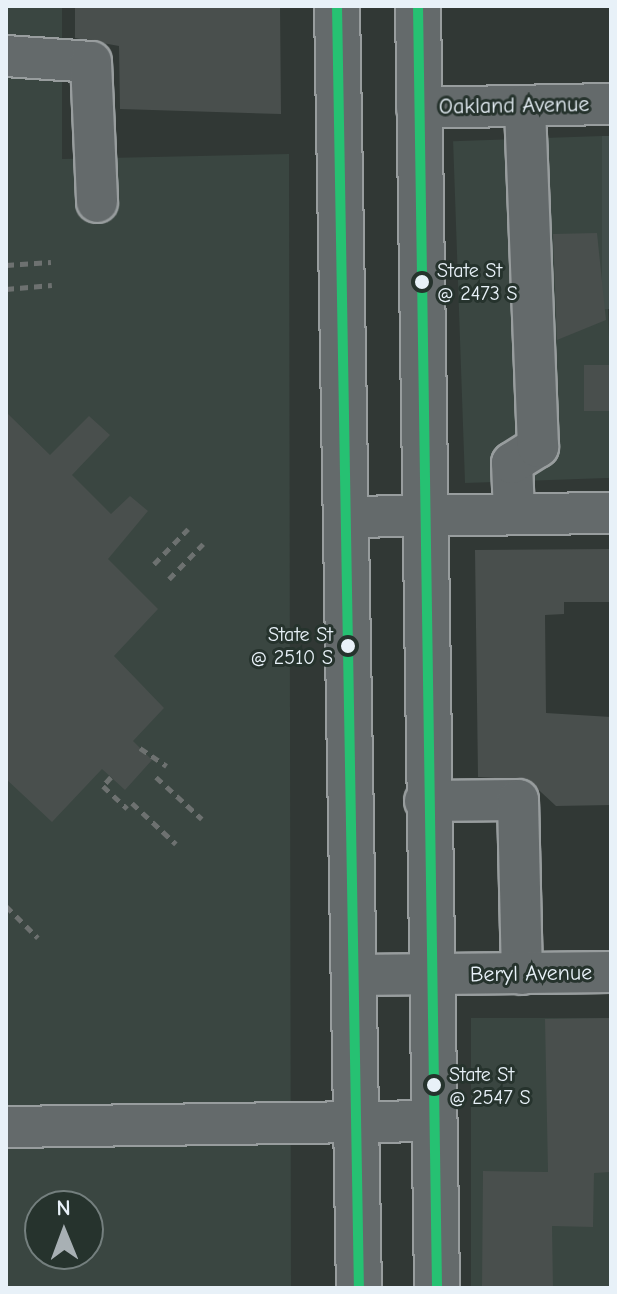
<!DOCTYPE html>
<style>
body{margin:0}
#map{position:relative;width:617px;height:1294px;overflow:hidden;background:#313835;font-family:"Comic Neue",sans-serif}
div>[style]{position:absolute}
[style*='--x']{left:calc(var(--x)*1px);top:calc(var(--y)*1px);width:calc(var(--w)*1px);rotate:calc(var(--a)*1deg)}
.built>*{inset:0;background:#3a4641;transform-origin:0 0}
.green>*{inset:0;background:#424e4b;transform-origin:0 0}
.building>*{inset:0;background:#494f4d;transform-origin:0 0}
.path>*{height:5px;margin-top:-2.5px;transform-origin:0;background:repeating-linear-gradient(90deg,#6d7170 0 8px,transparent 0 14px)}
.roads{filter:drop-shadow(2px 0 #989d9e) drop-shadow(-2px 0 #989d9e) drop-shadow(0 2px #989d9e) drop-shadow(0 -2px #989d9e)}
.minor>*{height:40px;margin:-20px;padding:0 20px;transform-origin:20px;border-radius:20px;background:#646a6b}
.major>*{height:44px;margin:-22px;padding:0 22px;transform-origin:22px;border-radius:22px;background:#646a6b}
.bus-1>*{height:10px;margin:-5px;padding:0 5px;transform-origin:5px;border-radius:5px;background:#26c172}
.dots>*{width:22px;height:22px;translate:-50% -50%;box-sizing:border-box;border:4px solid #26332d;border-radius:50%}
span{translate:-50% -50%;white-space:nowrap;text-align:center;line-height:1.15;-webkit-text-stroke:6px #26332d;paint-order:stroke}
.bus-label{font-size:20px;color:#e8f1f8}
.left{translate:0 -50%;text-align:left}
.right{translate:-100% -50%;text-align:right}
.street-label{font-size:22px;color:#e8f1f8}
.frame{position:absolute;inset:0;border:8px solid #e8f1f8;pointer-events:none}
.north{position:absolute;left:24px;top:1190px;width:80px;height:80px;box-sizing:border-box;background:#26332d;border:2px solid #747f7e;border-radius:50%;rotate:359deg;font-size:22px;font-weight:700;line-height:32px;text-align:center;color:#e8f1f8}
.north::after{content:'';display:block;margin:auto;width:28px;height:36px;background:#a8b0b4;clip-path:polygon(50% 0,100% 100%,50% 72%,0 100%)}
</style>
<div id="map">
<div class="built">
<i style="clip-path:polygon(evenodd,6px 6px,62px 6px,62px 159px,289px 154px,291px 1288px,6px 1288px,6px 6px,40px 1206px,88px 1206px,88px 1254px,40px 1254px,40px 1206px)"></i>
<i style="left:602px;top:136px;width:342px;height:149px;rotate:88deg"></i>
<i style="left:611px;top:1018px;width:270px;height:140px;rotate:90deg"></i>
</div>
<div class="green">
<i style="left:611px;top:136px;width:173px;height:9px;rotate:90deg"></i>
</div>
<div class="building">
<i style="clip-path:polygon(75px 6px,280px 6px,281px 114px,120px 109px,119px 46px,75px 38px)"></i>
<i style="clip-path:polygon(597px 233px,606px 320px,557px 340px,553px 234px)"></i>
<i style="left:611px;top:365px;width:46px;height:27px;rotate:90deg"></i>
<i style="clip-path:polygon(6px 412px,50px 455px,89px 416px,110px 435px,72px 475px,111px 514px,130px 496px,148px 511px,108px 559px,158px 609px,114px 656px,164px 708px,133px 741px,152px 760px,125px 790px,102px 769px,52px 822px,6px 779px)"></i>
<i style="clip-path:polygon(611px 549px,611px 602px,564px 602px,564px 614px,545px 615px,546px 713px,611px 717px,611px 805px,556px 806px,528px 780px,478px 777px,475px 550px)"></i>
<i style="clip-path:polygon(611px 1018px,611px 1172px,594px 1173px,593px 1227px,552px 1226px,553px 1288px,482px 1288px,483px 1171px,548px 1172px,545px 1019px)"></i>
</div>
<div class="path">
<i style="--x:6;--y:265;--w:45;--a:-3.8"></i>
<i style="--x:6;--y:289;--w:46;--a:-5"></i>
<i style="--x:154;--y:564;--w:49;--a:-45.8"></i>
<i style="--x:169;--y:579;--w:49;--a:-45.8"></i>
<i style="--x:140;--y:748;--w:32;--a:34"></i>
<i style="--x:111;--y:777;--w:12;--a:132"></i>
<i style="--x:103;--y:786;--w:33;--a:43"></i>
<i style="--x:156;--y:777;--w:62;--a:42.4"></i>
<i style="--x:132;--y:803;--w:60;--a:43"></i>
<i style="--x:6;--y:906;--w:45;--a:45"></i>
</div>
<div class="roads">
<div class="minor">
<i style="--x:6;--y:56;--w:85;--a:4"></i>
<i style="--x:91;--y:62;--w:140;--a:87.5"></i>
<i style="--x:417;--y:108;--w:194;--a:-1.2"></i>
<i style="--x:514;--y:514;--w:51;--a:-92.2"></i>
<i style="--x:512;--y:463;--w:31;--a:-32"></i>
<i style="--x:538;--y:447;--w:341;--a:-92.2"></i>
<i style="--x:347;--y:517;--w:264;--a:-0.9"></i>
<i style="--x:425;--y:801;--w:93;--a:-0.6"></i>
<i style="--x:518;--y:800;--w:174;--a:88.7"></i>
<i style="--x:355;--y:975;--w:256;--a:-0.7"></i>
<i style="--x:6;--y:1127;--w:428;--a:-0.8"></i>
</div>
<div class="major">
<i style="--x:337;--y:6;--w:1282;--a:89.02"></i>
<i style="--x:418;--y:6;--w:1282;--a:89.15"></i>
</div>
</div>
<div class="bus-1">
<i style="--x:337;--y:6;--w:1282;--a:89.02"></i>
<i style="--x:418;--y:6;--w:1282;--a:89.15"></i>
</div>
<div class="dots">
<i style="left:422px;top:282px;background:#e8f1f8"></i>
<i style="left:348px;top:646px;background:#e8f1f8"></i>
<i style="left:434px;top:1085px;background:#e8f1f8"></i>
</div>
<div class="bus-label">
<span class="left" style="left:437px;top:282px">State St<br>@ 2473 S</span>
<span class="right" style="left:333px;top:646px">State St<br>@ 2510 S</span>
<span class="left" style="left:449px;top:1086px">State St<br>@ 2547 S</span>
</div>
<div class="street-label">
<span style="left:514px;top:106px;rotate:-1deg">Oakland Avenue</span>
<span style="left:531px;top:974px;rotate:-1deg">Beryl Avenue</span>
</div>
<div class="frame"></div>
<div class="north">N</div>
</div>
